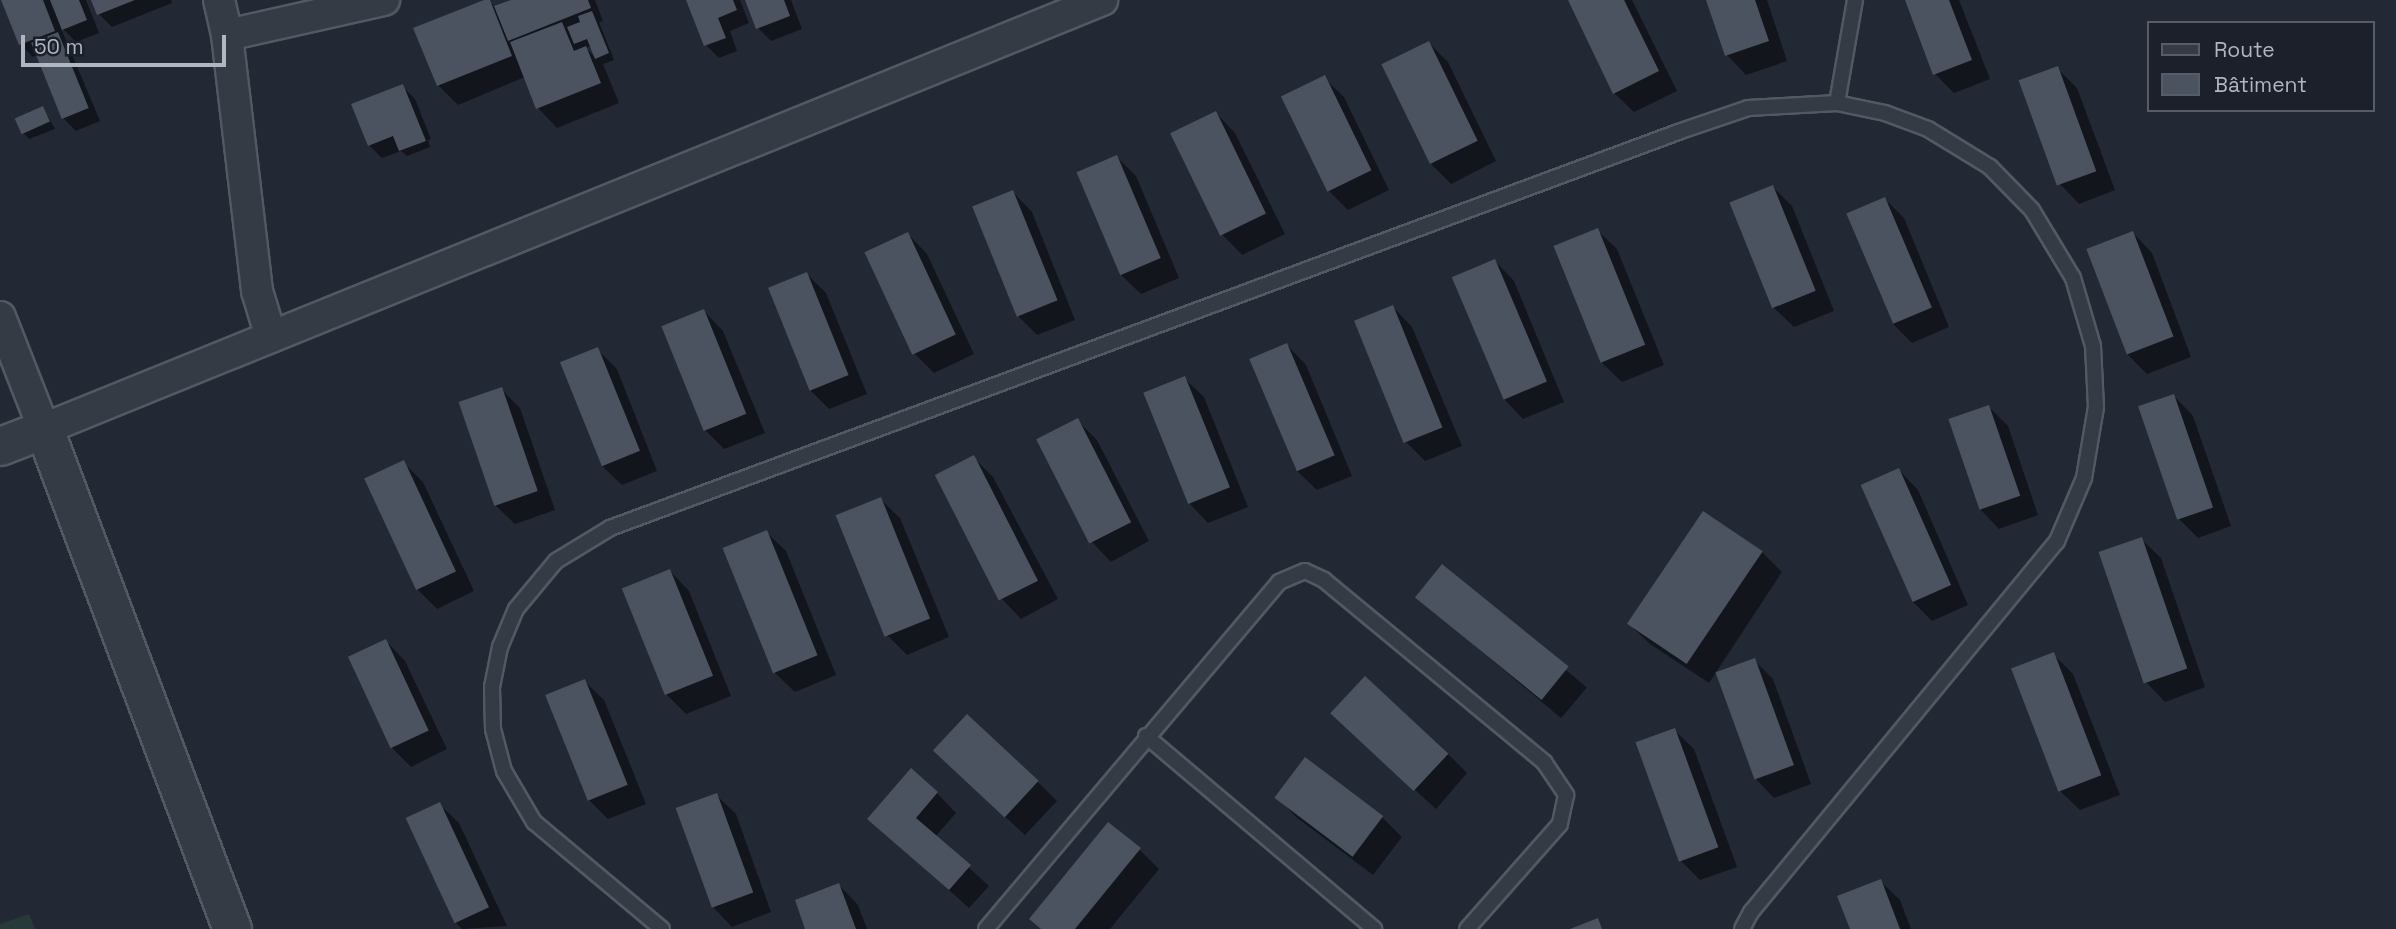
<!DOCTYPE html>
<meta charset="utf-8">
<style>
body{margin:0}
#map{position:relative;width:2396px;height:929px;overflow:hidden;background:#222934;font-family:"Space Grotesk",sans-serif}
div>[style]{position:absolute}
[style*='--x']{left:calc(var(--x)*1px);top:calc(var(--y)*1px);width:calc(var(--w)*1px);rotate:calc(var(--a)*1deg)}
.green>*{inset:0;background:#283939}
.shadow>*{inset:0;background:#0007;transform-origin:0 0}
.building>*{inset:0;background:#4b5360;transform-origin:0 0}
.roads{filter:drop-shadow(2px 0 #535963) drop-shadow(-2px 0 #535963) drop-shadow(0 2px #535963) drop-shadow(0 -2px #535963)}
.service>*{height:14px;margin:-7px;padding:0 7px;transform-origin:7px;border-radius:7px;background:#353b45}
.minor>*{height:30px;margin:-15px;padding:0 15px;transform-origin:15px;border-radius:15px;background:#353b45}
.tertiary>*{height:37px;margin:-18.5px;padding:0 18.5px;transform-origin:18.5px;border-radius:18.5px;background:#353b45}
span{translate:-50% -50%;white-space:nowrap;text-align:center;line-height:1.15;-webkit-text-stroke:7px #1b202a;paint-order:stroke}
.legend{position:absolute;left:2147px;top:21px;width:228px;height:91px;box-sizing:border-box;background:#1b202a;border:2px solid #575c67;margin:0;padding:9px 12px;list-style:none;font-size:21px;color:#b0b6c2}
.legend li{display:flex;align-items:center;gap:14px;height:35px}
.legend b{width:35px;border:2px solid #575c67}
.scale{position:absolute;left:21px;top:35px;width:205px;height:32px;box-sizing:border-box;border:4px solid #b0b6c2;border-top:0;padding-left:9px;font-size:21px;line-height:24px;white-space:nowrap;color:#b0b6c2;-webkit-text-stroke:5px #1b202a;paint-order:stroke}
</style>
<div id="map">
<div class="green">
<i style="clip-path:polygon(29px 914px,35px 929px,0 929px,0 924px)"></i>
</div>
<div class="shadow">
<i style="clip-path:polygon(3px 0,86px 0,99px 33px,76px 42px,60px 26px,100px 121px,76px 131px,63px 118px,38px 55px,33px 57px,20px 44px)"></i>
<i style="clip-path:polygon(93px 0,171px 0,172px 3px,112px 27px,99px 14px)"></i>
<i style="clip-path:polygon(evenodd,488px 0,496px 8px,516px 0,595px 0,603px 21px,599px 22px,614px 60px,603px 64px,619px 103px,557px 128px,538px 108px,525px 77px,458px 105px,438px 85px,488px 0,591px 46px,596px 58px,586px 48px,591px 46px)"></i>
<i style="clip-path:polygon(688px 0,740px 0,749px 23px,730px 31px,737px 51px,719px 58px,706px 45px)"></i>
<i style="clip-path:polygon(747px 0,791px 0,802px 29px,771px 41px,758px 28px)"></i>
<i style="clip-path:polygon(1570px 0,1632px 0,1677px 91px,1634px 112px,1614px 93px)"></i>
<i style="clip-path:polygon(1708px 0,1767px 0,1787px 61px,1746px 75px,1727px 55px)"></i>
<i style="clip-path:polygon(1906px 0,1959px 0,1990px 79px,1954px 93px,1935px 74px)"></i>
<i style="clip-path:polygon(1429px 43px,1448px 62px,1496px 161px,1451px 184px,1431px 164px)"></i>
<i style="clip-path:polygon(2057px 68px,2077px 88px,2115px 190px,2079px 204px,2060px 184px)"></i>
<i style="clip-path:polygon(1324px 78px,1344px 97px,1389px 190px,1348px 210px,1329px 191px)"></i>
<i style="clip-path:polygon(402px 86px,415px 99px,431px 139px,428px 140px,430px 147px,407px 156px,401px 151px,382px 158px,369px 145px)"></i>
<i style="clip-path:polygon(43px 108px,55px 129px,29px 139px,23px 133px)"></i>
<i style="clip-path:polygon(1216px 113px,1235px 133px,1285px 234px,1242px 255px,1223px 235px,1173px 134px)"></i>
<i style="clip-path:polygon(1117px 157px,1136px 176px,1179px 278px,1141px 294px,1121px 275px)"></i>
<i style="clip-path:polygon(1773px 187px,1792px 206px,1834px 311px,1794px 327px,1774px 308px)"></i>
<i style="clip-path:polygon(1013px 192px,1032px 212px,1075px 320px,1037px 335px,1018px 316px)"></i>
<i style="clip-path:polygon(1885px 199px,1904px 218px,1949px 327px,1912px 343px,1893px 324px)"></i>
<i style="clip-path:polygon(1597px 230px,1617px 249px,1664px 365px,1622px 382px,1602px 363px)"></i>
<i style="clip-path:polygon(2133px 233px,2152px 253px,2191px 357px,2147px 374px,2128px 355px)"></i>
<i style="clip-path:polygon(908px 234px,927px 254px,974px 354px,934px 373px,915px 354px)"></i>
<i style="clip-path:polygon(1495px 261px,1514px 281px,1564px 402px,1523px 419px,1504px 399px)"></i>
<i style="clip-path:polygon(807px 274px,826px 293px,867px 394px,829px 409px,810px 390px)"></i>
<i style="clip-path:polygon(1393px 307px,1412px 327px,1462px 446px,1425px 461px,1406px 442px)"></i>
<i style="clip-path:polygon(704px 311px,723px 331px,765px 433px,724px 449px,705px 430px)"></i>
<i style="clip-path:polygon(1287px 345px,1306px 365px,1352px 476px,1317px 490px,1297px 471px)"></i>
<i style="clip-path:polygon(598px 350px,617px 369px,657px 471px,622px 485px,602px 466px)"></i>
<i style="clip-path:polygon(1184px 378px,1204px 397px,1248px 507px,1208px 523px,1189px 503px,1145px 394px)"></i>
<i style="clip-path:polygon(501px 389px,520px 408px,555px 510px,515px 524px,495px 505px)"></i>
<i style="clip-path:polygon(2174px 396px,2193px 416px,2231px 526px,2198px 538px,2179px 519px)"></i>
<i style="clip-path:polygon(1989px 407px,2008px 426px,2038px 515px,1999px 529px,1980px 509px)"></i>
<i style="clip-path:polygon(1077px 420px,1097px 440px,1149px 541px,1111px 562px,1092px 542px,1039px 441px)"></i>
<i style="clip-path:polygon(974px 458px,993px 477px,1058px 599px,1021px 619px,1002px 599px)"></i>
<i style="clip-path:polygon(404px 463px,423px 482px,474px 591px,437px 609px,418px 590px)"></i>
<i style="clip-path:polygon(1899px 470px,1918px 490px,1968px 605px,1932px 621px,1913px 602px)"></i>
<i style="clip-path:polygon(880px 499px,900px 518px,949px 637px,907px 655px,888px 636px)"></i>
<i style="clip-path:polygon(1703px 513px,1762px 552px,1782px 572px,1709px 683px,1650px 644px,1630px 625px)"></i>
<i style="clip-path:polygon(766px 532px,786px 551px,836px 675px,795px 692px,775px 673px)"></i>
<i style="clip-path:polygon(2141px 539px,2161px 558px,2205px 687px,2165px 702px,2146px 682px)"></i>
<i style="left:1442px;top:566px;width:189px;height:40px;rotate:40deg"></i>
<i style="clip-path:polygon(670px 571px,689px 591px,731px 696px,686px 714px,667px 695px,625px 590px)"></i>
<i style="clip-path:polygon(386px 641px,405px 661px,447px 749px,411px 767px,391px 747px)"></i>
<i style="clip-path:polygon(2054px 655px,2073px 674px,2120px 795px,2080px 810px,2060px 791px)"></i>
<i style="clip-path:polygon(1754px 660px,1773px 679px,1811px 784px,1774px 798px,1755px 778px)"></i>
<i style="clip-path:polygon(584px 681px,604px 700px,646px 804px,608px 819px,589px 800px)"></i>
<i style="clip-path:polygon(1674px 730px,1694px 749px,1737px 867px,1700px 880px,1681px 861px)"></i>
<i style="clip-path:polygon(1353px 733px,1448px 754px,1467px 773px,1436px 809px)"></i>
<i style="clip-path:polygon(1305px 759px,1382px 817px,1402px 837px,1373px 875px,1296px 817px,1277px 797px)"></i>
<i style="clip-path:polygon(955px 771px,1037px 781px,1057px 801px,1025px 835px)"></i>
<i style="clip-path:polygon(937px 793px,956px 813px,935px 837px,989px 886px,969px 908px,870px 819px)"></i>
<i style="clip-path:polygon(716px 795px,736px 814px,771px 912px,732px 927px,713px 907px)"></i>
<i style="clip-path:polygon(439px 804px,459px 823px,507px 926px,462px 929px,455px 922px)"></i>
<i style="clip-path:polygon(1140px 850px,1159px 869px,1110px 929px,1042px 929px)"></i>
<i style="clip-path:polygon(1880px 881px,1900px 900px,1911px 929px,1851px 929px)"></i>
<i style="clip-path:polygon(839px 885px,858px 905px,867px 929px,807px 929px)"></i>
</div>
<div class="building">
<i style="clip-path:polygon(1px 0,43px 0,55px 31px,19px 45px)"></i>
<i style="clip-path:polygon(50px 0,79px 0,87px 20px,62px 30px)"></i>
<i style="clip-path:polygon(91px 0,135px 0,97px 15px)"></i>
<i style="clip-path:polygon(484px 0,490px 0,512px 56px,437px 86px,413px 28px)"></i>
<i style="clip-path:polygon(511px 0,588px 0,591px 8px,508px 41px,494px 6px)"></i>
<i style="clip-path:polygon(686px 0,733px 0,737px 10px,718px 18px,726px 38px,704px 46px)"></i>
<i style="clip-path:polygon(745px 0,784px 0,790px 16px,756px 29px)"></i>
<i style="clip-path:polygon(1568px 0,1624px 0,1659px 71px,1613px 94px)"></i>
<i style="clip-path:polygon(1706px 0,1755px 0,1769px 41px,1725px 56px)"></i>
<i style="clip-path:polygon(1905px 0,1949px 0,1972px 60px,1933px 75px)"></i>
<i style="clip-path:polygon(592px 11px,609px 53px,595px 59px,587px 39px,574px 44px,567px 27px,580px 22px,578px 16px)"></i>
<i style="clip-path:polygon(562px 22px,574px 51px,586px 46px,601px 83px,536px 109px,510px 42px)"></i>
<i style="left:58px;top:32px;width:82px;height:29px;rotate:68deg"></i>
<i style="left:1429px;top:41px;width:111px;height:53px;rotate:64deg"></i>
<i style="left:2058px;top:66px;width:112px;height:42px;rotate:70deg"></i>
<i style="left:1325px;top:75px;width:106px;height:49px;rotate:64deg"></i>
<i style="clip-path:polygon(403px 84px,426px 141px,399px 151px,393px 136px,368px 146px,351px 104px)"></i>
<i style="left:43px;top:106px;width:17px;height:31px;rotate:66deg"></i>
<i style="left:1216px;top:111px;width:114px;height:51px;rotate:64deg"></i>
<i style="left:1117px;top:155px;width:112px;height:44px;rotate:67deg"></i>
<i style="left:1773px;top:185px;width:114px;height:47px;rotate:68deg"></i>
<i style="left:1013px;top:190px;width:119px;height:44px;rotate:68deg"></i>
<i style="left:1885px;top:197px;width:120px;height:42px;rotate:67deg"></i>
<i style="left:1598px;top:228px;width:126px;height:48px;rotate:68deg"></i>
<i style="left:2133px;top:231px;width:113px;height:50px;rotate:69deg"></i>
<i style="left:908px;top:232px;width:113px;height:48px;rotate:65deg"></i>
<i style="left:1495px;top:259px;width:133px;height:47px;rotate:67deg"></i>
<i style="left:807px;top:272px;width:111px;height:42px;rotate:68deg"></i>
<i style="left:1393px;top:305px;width:132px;height:42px;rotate:68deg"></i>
<i style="left:704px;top:309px;width:113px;height:46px;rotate:68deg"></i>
<i style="left:1287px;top:343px;width:122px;height:41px;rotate:67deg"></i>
<i style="left:598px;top:347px;width:112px;height:41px;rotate:68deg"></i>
<i style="left:1185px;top:376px;width:120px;height:45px;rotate:68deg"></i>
<i style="left:502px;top:387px;width:110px;height:46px;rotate:71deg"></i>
<i style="left:2174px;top:394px;width:120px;height:38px;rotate:71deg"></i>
<i style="left:1989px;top:405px;width:96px;height:43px;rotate:71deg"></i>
<i style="left:1078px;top:418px;width:117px;height:47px;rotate:63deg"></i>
<i style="left:974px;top:455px;width:141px;height:44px;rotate:63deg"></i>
<i style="left:404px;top:460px;width:123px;height:44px;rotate:65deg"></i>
<i style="left:1899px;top:468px;width:128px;height:42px;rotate:66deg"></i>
<i style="left:881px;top:497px;width:131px;height:49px;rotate:68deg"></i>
<i style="left:1703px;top:511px;width:72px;height:136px;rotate:34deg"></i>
<i style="left:767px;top:530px;width:135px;height:48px;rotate:68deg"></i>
<i style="left:2142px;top:537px;width:139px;height:46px;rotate:71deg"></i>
<i style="left:1442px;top:564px;width:163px;height:43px;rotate:39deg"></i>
<i style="left:670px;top:569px;width:115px;height:52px;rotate:68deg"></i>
<i style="left:386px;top:639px;width:101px;height:42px;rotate:65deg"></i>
<i style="left:2054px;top:652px;width:132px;height:46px;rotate:69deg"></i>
<i style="left:1755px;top:658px;width:114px;height:42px;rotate:70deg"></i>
<i style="left:1365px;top:676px;width:114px;height:51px;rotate:43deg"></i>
<i style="left:585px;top:679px;width:114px;height:43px;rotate:68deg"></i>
<i style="left:967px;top:714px;width:98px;height:50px;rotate:43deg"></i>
<i style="left:1675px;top:728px;width:127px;height:42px;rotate:70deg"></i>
<i style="left:1305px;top:757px;width:98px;height:51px;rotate:37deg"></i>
<i style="clip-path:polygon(911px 768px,938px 792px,916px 818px,971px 865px,949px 890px,867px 819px)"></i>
<i style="left:717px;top:793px;width:106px;height:44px;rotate:70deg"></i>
<i style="left:440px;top:802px;width:116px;height:38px;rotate:65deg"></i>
<i style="clip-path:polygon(1108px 822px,1141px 848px,1075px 929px,1041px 929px,1029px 919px)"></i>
<i style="clip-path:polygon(1881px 879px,1900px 929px,1850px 929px,1837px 896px)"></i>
<i style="clip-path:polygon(839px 883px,856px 929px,805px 929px,795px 900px)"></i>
<i style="clip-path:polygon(1598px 918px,1602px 929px,1570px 929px)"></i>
</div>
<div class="roads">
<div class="service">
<i style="--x:1837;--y:103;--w:105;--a:-80.1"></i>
<i style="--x:1146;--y:736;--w:299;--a:40.2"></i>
<i style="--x:662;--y:929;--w:167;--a:-140.1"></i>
<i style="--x:534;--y:822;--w:59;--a:-120.5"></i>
<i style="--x:504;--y:771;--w:43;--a:-104.7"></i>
<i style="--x:493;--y:729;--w:42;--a:-91.4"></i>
<i style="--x:492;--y:687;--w:41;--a:-78.7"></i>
<i style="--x:500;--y:647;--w:41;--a:-67.2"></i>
<i style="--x:516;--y:609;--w:62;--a:-50.2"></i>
<i style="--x:556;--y:561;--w:63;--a:-31.4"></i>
<i style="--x:610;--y:528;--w:1139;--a:-20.34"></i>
<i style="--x:1678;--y:132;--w:74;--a:-18.9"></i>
<i style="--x:1748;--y:108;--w:89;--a:-3.2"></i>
<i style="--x:1837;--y:103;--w:49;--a:11.8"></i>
<i style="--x:1885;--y:113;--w:46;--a:20.4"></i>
<i style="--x:1928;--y:129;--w:73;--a:31.5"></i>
<i style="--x:1990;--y:167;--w:60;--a:45.7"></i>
<i style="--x:2032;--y:210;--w:79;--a:58.9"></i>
<i style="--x:2073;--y:278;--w:71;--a:73.6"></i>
<i style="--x:2093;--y:346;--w:61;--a:87.2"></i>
<i style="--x:2096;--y:407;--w:72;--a:99.6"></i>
<i style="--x:2084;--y:478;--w:69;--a:113.2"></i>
<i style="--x:2057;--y:541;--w:481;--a:129.5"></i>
<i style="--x:1751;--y:912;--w:19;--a:118"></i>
<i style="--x:986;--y:929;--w:454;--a:-49.8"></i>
<i style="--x:1279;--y:582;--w:28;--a:-23"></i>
<i style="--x:1305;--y:571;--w:21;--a:25"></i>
<i style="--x:1324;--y:580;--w:286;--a:39.6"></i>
<i style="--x:1544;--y:762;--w:40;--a:56"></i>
<i style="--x:1566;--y:795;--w:30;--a:102"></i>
<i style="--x:1560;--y:824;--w:140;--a:131.5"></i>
</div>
<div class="minor">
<i style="--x:219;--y:0;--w:36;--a:77"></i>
<i style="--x:227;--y:35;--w:258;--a:83.3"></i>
<i style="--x:257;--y:291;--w:48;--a:73.1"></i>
<i style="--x:227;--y:35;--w:161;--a:-12.6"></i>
<i style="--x:0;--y:317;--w:120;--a:68.6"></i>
<i style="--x:44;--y:429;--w:1142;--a:-22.07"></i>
</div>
<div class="tertiary">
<i style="--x:0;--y:446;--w:47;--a:-21.1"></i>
<i style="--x:44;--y:429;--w:534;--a:69.39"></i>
</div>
</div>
<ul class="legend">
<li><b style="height:9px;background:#353b45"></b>Route</li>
<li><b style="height:19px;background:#4b5360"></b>Bâtiment</li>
</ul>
<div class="scale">50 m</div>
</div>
